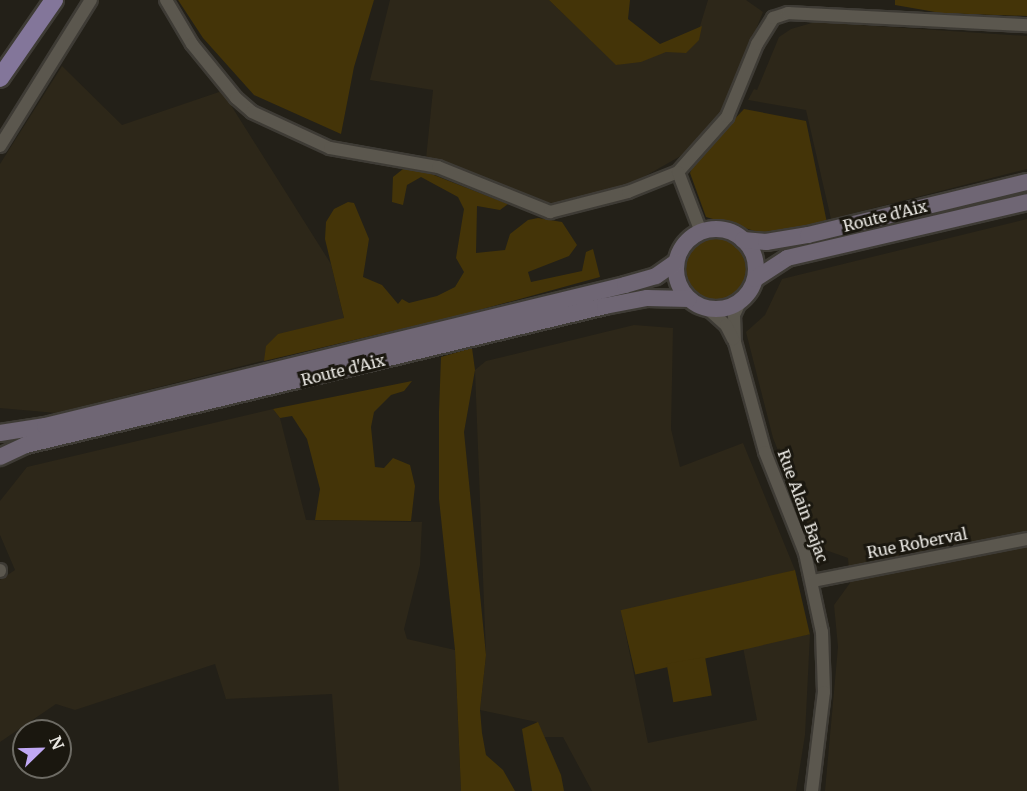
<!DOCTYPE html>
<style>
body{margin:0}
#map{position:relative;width:1027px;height:791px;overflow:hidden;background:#232018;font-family:Merriweather,serif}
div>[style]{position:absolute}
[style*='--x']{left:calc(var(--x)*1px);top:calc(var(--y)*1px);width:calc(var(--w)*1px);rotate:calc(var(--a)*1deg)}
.built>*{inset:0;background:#2d2719}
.green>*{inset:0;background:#443408;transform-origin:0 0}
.round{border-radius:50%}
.roads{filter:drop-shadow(2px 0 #3e3b35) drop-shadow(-2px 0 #3e3b35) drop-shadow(0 2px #3e3b35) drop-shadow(0 -2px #3e3b35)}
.street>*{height:12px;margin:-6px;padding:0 6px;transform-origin:6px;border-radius:6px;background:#5b574e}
.secondary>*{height:16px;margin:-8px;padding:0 8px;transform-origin:8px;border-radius:8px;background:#6f6674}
.secondary>.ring{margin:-8px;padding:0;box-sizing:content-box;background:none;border:16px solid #6f6674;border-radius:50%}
.primary>*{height:18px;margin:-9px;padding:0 9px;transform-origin:9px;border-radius:9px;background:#83769a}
span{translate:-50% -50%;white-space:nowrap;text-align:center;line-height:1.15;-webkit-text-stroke:6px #1a170f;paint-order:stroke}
.street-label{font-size:16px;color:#eae8e3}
.north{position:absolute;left:12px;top:719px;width:60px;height:60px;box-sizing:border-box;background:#1a170f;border:2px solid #6d6b64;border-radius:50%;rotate:67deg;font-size:16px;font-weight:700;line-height:24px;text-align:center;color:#eae8e3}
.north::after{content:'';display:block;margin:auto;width:21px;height:27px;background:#c0a8f4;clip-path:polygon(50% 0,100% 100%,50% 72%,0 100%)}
</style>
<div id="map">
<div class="built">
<i style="clip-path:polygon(390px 0,549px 0,617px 65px,696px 39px,708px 0,746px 0,763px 12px,722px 114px,686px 153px,640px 179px,604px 194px,576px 202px,552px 203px,525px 197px,426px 159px,433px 90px,370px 80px)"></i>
<i style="clip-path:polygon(815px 22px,1027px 36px,1027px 169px,831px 219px,806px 110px,748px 100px,754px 89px,757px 90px,779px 37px,791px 29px)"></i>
<i style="clip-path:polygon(62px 66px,122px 125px,222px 91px,331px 264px,349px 339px,56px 413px,0 408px,0 164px)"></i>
<i style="clip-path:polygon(1027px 219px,1027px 791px,825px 791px,838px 647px,834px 605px,850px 583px,848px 558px,817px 547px,773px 438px,746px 332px,765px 315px,782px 279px)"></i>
<i style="clip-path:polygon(634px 325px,673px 328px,671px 429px,680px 467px,743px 443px,795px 570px,622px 616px,648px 743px,757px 720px,743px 647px,810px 634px,805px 735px,796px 791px,592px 791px,563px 737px,544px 737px,537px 722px,480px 710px,486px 655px,475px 370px,486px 361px)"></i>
<i style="clip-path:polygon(273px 409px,280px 418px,306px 520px,422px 522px,420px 565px,404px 629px,407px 639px,455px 650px,461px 791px,339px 791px,332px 694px,226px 699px,215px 664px,75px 710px,56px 704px,0 742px,0 580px,15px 570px,0 535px,0 501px,27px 467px)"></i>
</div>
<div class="green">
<i style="clip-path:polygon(178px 0,374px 0,354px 67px,341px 134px,254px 95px,203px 38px)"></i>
<i style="clip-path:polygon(549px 0,630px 0,628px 19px,660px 44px,702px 26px,699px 40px,686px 53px,666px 52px,641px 62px,616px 65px)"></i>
<i style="clip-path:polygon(895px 0,1027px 0,1027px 16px,941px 13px,895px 5px)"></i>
<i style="clip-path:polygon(744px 109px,806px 121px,827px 223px,762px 233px,706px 217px,690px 173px,695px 161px)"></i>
<i style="clip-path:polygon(403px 169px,421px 170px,508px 204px,500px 210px,477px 206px,476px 253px,505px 250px,510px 234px,528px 220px,538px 218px,562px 222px,577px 245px,569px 256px,528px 272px,531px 282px,582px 271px,586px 252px,593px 249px,600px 277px,461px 315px,264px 361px,266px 346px,278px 334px,344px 318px,325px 239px,326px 222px,334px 209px,348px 202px,354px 203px,369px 239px,363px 277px,382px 285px,398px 304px,402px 299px,409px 303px,437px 296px,455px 287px,464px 272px,456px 258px,464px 209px,458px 197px,421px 177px,407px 185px,403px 205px,392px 202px,393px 177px)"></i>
<i class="round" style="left:683px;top:236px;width:66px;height:66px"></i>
<i style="clip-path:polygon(472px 348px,475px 370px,464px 432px,486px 655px,480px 710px,482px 733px,486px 755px,503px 770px,515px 791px,461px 791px,455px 650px,439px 499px,439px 412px,441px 357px)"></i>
<i style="clip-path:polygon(412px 381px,404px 391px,391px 395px,374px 412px,371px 427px,375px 467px,384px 468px,393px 458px,410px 465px,415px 486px,411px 521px,315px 520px,320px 489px,307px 439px,292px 416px,280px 418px,273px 409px)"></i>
<i style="left:795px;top:570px;width:66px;height:179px;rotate:77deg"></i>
<i style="left:705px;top:657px;width:39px;height:39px;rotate:80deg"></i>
<i style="clip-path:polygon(538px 722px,561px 775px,564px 791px,532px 791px,522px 729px)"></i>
</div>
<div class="roads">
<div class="street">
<i style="--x:166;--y:0;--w:51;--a:59.4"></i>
<i style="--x:192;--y:44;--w:70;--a:50.8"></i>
<i style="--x:236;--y:98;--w:21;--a:41"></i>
<i style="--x:252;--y:112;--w:86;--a:24.8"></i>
<i style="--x:330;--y:148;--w:110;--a:10"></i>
<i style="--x:438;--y:167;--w:121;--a:21.9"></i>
<i style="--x:550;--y:212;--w:81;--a:-14.4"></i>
<i style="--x:628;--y:192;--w:54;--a:-21.8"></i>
<i style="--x:678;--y:172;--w:74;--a:-48.3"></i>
<i style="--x:727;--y:117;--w:79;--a:-67.7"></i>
<i style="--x:757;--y:44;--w:31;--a:-58"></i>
<i style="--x:773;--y:18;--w:16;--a:-18"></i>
<i style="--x:788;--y:13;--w:239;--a:2.9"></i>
<i style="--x:0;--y:146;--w:172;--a:-58.1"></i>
<i style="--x:678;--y:172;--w:64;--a:69"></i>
<i style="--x:741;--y:300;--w:17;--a:115"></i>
<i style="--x:734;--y:315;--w:27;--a:88"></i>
<i style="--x:735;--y:342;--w:114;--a:74.7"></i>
<i style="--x:765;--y:452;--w:109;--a:68.4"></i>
<i style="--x:805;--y:553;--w:81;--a:77.9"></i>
<i style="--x:822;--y:632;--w:60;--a:88.1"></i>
<i style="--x:824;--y:692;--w:100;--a:96.9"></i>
<i style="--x:708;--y:309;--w:24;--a:42"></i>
<i style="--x:726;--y:325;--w:16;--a:63"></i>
<i style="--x:0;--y:570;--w:1;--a:90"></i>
<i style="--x:813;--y:581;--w:218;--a:-11.1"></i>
</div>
<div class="secondary">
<i class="ring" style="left:676px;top:229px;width:64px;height:64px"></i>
<i style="--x:743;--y:240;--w:23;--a:5"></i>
<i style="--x:766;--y:242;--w:43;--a:-9.5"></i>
<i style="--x:808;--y:235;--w:225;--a:-13.6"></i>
<i style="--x:755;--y:279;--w:38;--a:-33"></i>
<i style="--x:787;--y:258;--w:246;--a:-13.1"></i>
<i style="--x:0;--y:433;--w:46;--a:-8.8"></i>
<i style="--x:45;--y:426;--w:597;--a:-13.66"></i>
<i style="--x:625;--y:285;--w:32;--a:-16"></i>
<i style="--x:656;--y:276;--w:24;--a:-35"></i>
<i style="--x:0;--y:457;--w:29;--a:-25"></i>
<i style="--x:26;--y:445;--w:595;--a:-13.5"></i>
<i style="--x:605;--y:306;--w:43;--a:-10.8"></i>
<i style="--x:647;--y:298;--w:42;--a:1.4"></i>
</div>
<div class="primary">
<i style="--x:0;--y:78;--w:95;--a:-55.3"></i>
</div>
</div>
<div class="street-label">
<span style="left:885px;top:216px;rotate:-14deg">Route d'Aix</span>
<span style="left:343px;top:370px;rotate:-14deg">Route d'Aix</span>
<span style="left:803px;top:506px;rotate:70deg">Rue Alain Bajac</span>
<span style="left:917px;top:543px;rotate:-11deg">Rue Roberval</span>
</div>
<div class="north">N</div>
</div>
